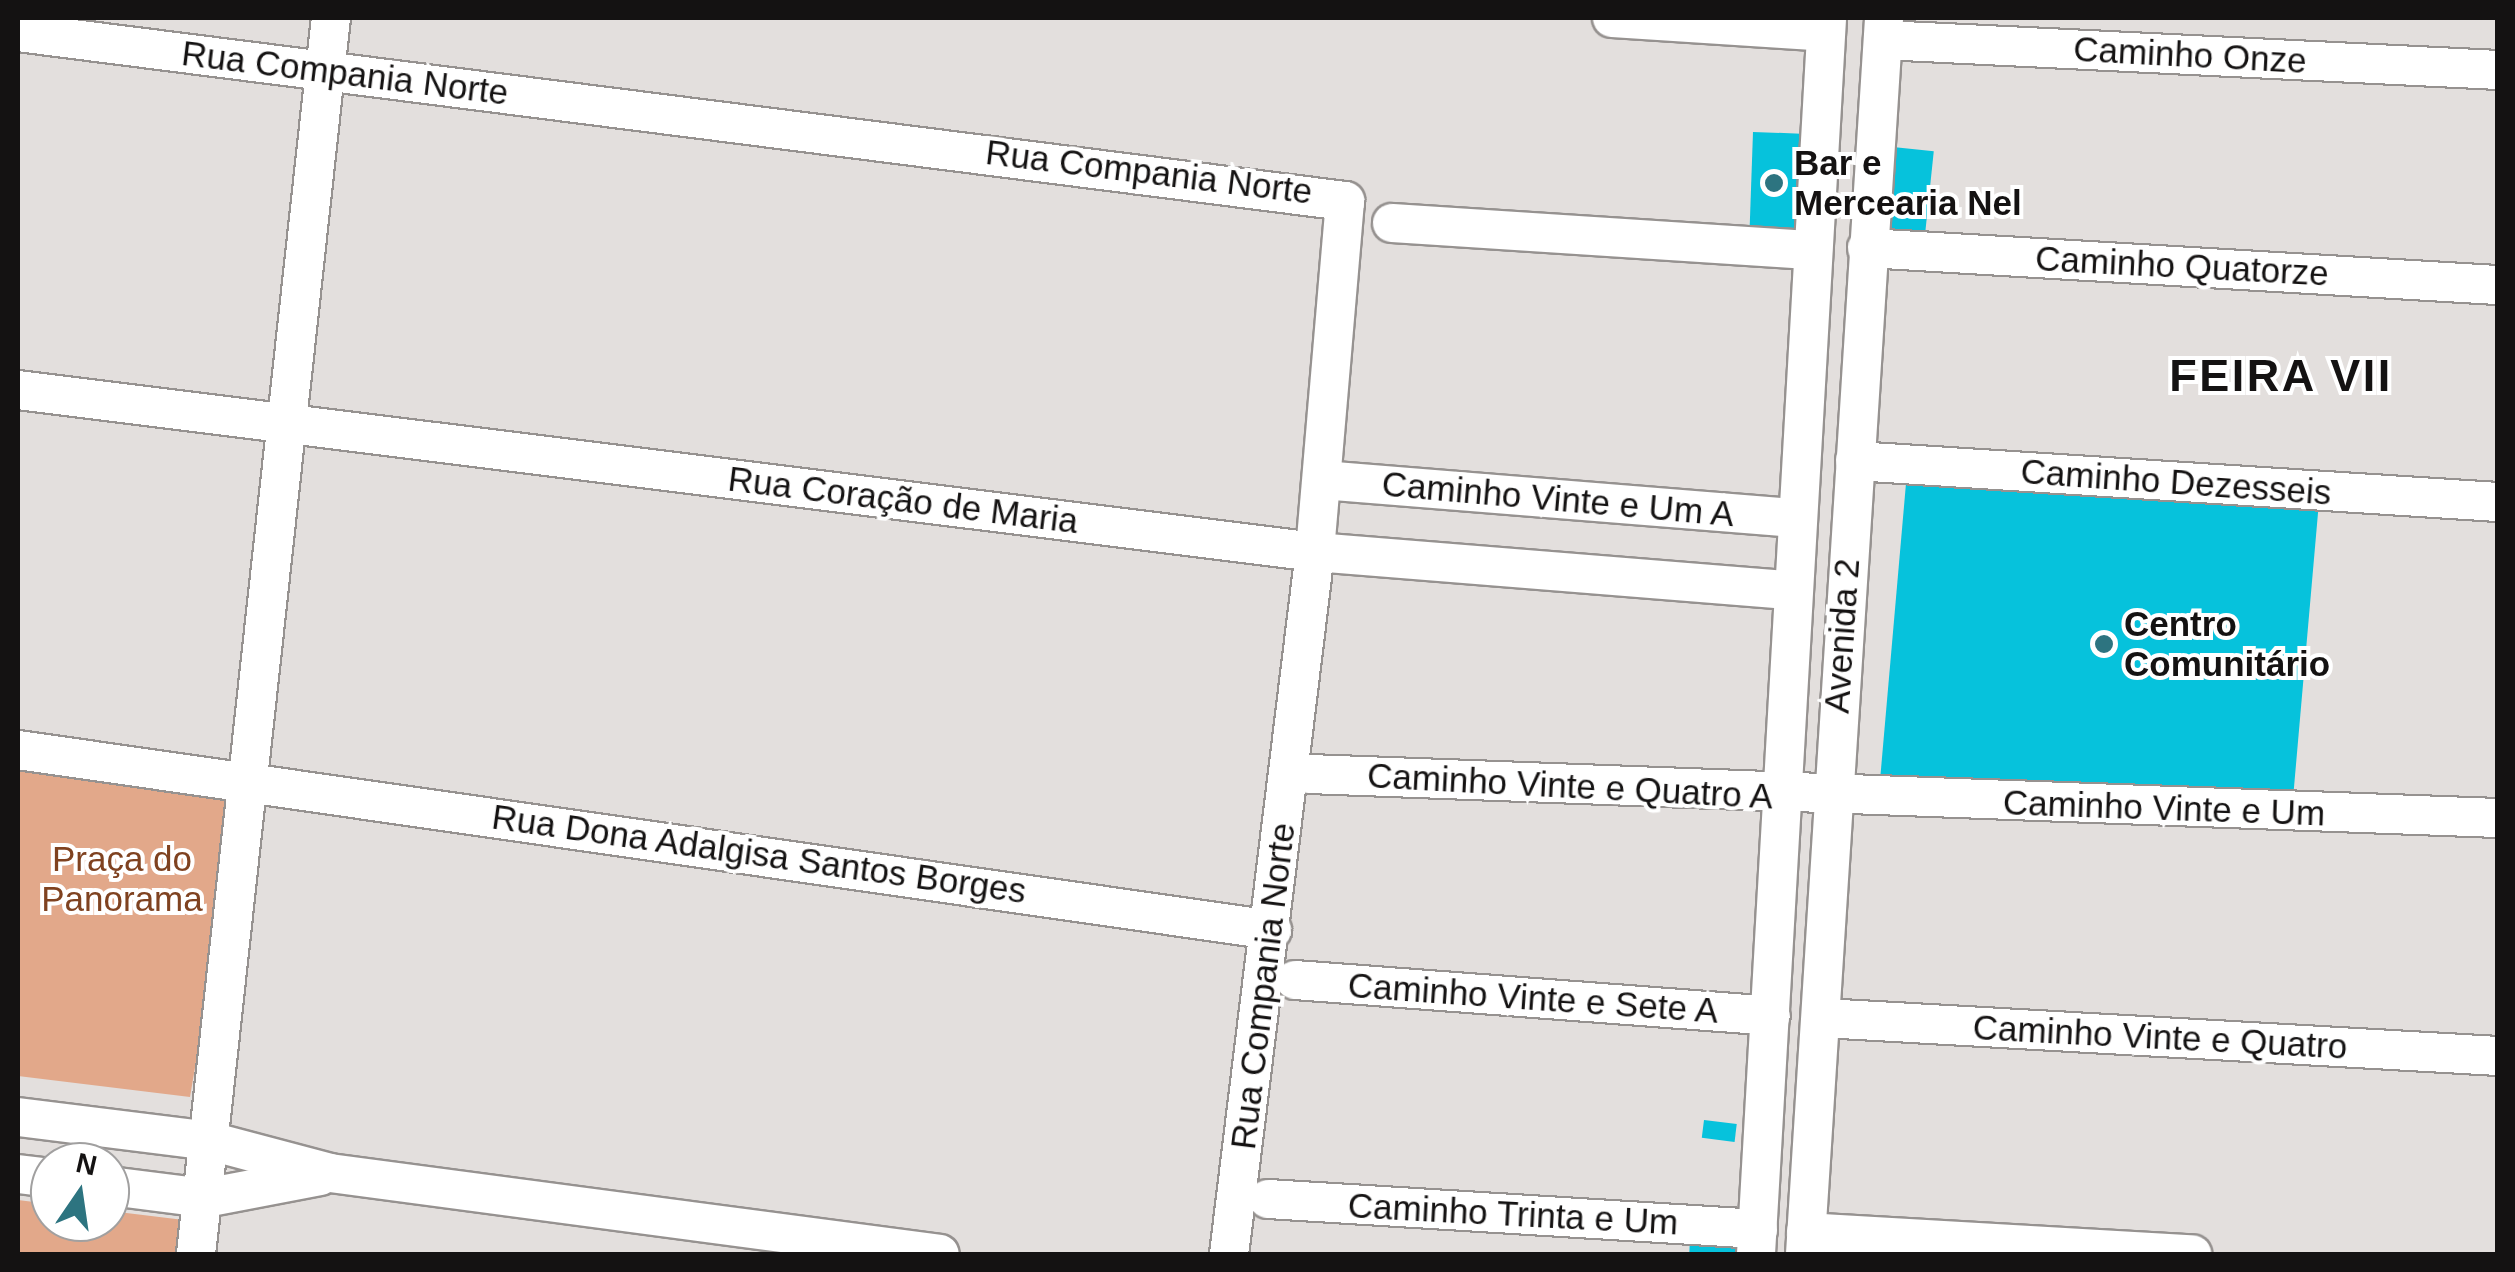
<!DOCTYPE html>
<meta charset="utf-8">
<style>
body{margin:0}
#map{position:relative;width:2515px;height:1272px;overflow:hidden;background:#e3dfdd;font-family:Helvetica,sans-serif}
div>[style]{position:absolute}
[style*='--x']{left:calc(var(--x)*1px);top:calc(var(--y)*1px);width:calc(var(--w)*1px);rotate:calc(var(--a)*1deg)}
.green>*{inset:0;background:#e2a88a}
.building>*{inset:0;background:#06c2dc;transform-origin:0 0}
.roads{filter:drop-shadow(2px 0 #969290) drop-shadow(-2px 0 #969290) drop-shadow(0 2px #969290) drop-shadow(0 -2px #969290)}
.minor>*{height:38px;margin:-19px;padding:0 19px;transform-origin:19px;border-radius:19px;background:#fff}
.dots>*{width:28px;height:28px;translate:-50% -50%;box-sizing:border-box;border:5px solid #fff;border-radius:50%}
span{translate:-50% -50%;white-space:nowrap;text-align:center;line-height:1.15;-webkit-text-stroke:8px #fff;paint-order:stroke}
.street-label{font-size:35px;color:#141212}
.poi-label{font-size:35px;color:#141212;font-weight:700}
.left{translate:0 -50%;text-align:left}
.park-label{font-size:35px;color:#7f4220}
.district-label{font-size:45px;color:#141212;font-weight:700;letter-spacing:2.5px}
.frame{position:absolute;inset:0;border:20px solid #141212;pointer-events:none}
.north{position:absolute;left:30px;top:1142px;width:100px;height:100px;box-sizing:border-box;background:#fff;border:2px solid #a1a0a0;border-radius:50%;rotate:13deg;font-size:28px;font-weight:700;line-height:40px;text-align:center;color:#141212}
.north::after{content:'';display:block;margin:auto;width:35px;height:45px;background:#2d7480;clip-path:polygon(50% 0,100% 100%,50% 72%,0 100%)}
</style>
<div id="map">
<div class="green">
<i style="clip-path:polygon(18px 761px,242px 791px,190px 1097px,18px 1076px)"></i>
<i style="clip-path:polygon(18px 1200px,50px 1204px,50px 1222px,110px 1222px,110px 1211px,184px 1220px,180px 1254px,18px 1254px)"></i>
</div>
<div class="building">
<i style="left:1753px;top:132px;width:48px;height:100px;rotate:2deg"></i>
<i style="left:1893px;top:147px;width:41px;height:84px;rotate:6deg"></i>
<i style="left:1907px;top:472px;width:413px;height:310px;rotate:5deg"></i>
<i style="left:1704px;top:1120px;width:33px;height:18px;rotate:7deg"></i>
<i style="left:1690px;top:1235px;width:50px;height:19px;rotate:2deg"></i>
</div>
<div class="roads">
<div class="minor">
<i style="--x:1612;--y:18;--w:214;--a:3.7"></i>
<i style="--x:18;--y:32;--w:1338;--a:7.26"></i>
<i style="--x:1345;--y:201;--w:352;--a:94.9"></i>
<i style="--x:1315;--y:552;--w:707;--a:96.98"></i>
<i style="--x:1883;--y:40;--w:616;--a:2.79"></i>
<i style="--x:1392;--y:223;--w:422;--a:3.7"></i>
<i style="--x:1867;--y:248;--w:632;--a:3.36"></i>
<i style="--x:18;--y:390;--w:1307;--a:7.12"></i>
<i style="--x:1315;--y:552;--w:478;--a:4.6"></i>
<i style="--x:1855;--y:461;--w:644;--a:3.65"></i>
<i style="--x:1322;--y:480;--w:475;--a:4.6"></i>
<i style="--x:18;--y:750;--w:1267;--a:8.17"></i>
<i style="--x:1309;--y:774;--w:1190;--a:2.12"></i>
<i style="--x:1295;--y:980;--w:477;--a:4.3"></i>
<i style="--x:1823;--y:1018;--w:676;--a:3.22"></i>
<i style="--x:18;--y:1117;--w:193;--a:7.1"></i>
<i style="--x:210;--y:1141;--w:124;--a:14.9"></i>
<i style="--x:330;--y:1173;--w:615;--a:7.56"></i>
<i style="--x:18;--y:1174;--w:32;--a:7"></i>
<i style="--x:110;--y:1186;--w:96;--a:7.2"></i>
<i style="--x:205;--y:1198;--w:117;--a:-10.8"></i>
<i style="--x:1268;--y:1199;--w:491;--a:3.5"></i>
<i style="--x:1806;--y:1232;--w:387;--a:3.3"></i>
<i style="--x:196;--y:1254;--w:1243;--a:-83.77"></i>
<i style="--x:1756;--y:1254;--w:1238;--a:-86.71"></i>
<i style="--x:1805;--y:1254;--w:1239;--a:-86.34"></i>
</div>
</div>
<div class="dots">
<i style="left:1774px;top:183px;background:#2d7480"></i>
<i style="left:2104px;top:644px;background:#2d7480"></i>
</div>
<div class="street-label">
<span style="left:2190px;top:55px;rotate:3deg">Caminho Onze</span>
<span style="left:345px;top:73px;rotate:7deg">Rua Compania Norte</span>
<span style="left:1149px;top:172px;rotate:7deg">Rua Compania Norte</span>
<span style="left:2182px;top:266px;rotate:3deg">Caminho Quatorze</span>
<span style="left:2176px;top:482px;rotate:4deg">Caminho Dezesseis</span>
<span style="left:1558px;top:499px;rotate:5deg">Caminho Vinte e Um A</span>
<span style="left:903px;top:500px;rotate:7deg">Rua Coração de Maria</span>
<span style="left:1842px;top:636px;rotate:-86deg">Avenida 2</span>
<span style="left:1570px;top:786px;rotate:3deg">Caminho Vinte e Quatro A</span>
<span style="left:2164px;top:808px;rotate:2deg">Caminho Vinte e Um</span>
<span style="left:759px;top:854px;rotate:8deg">Rua Dona Adalgisa Santos Borges</span>
<span style="left:1263px;top:986px;rotate:-83deg">Rua Compania Norte</span>
<span style="left:1533px;top:998px;rotate:4deg">Caminho Vinte e Sete A</span>
<span style="left:2160px;top:1037px;rotate:3deg">Caminho Vinte e Quatro</span>
<span style="left:1513px;top:1214px;rotate:3deg">Caminho Trinta e Um</span>
</div>
<div class="poi-label">
<span class="left" style="left:1794px;top:183px">Bar e<br>Mercearia Nel</span>
<span class="left" style="left:2124px;top:644px">Centro<br>Comunitário</span>
</div>
<div class="park-label">
<span style="left:122px;top:879px">Praça do<br>Panorama</span>
</div>
<div class="district-label">
<span style="left:2281px;top:376px">FEIRA VII</span>
</div>
<div class="frame"></div>
<div class="north">N</div>
</div>
